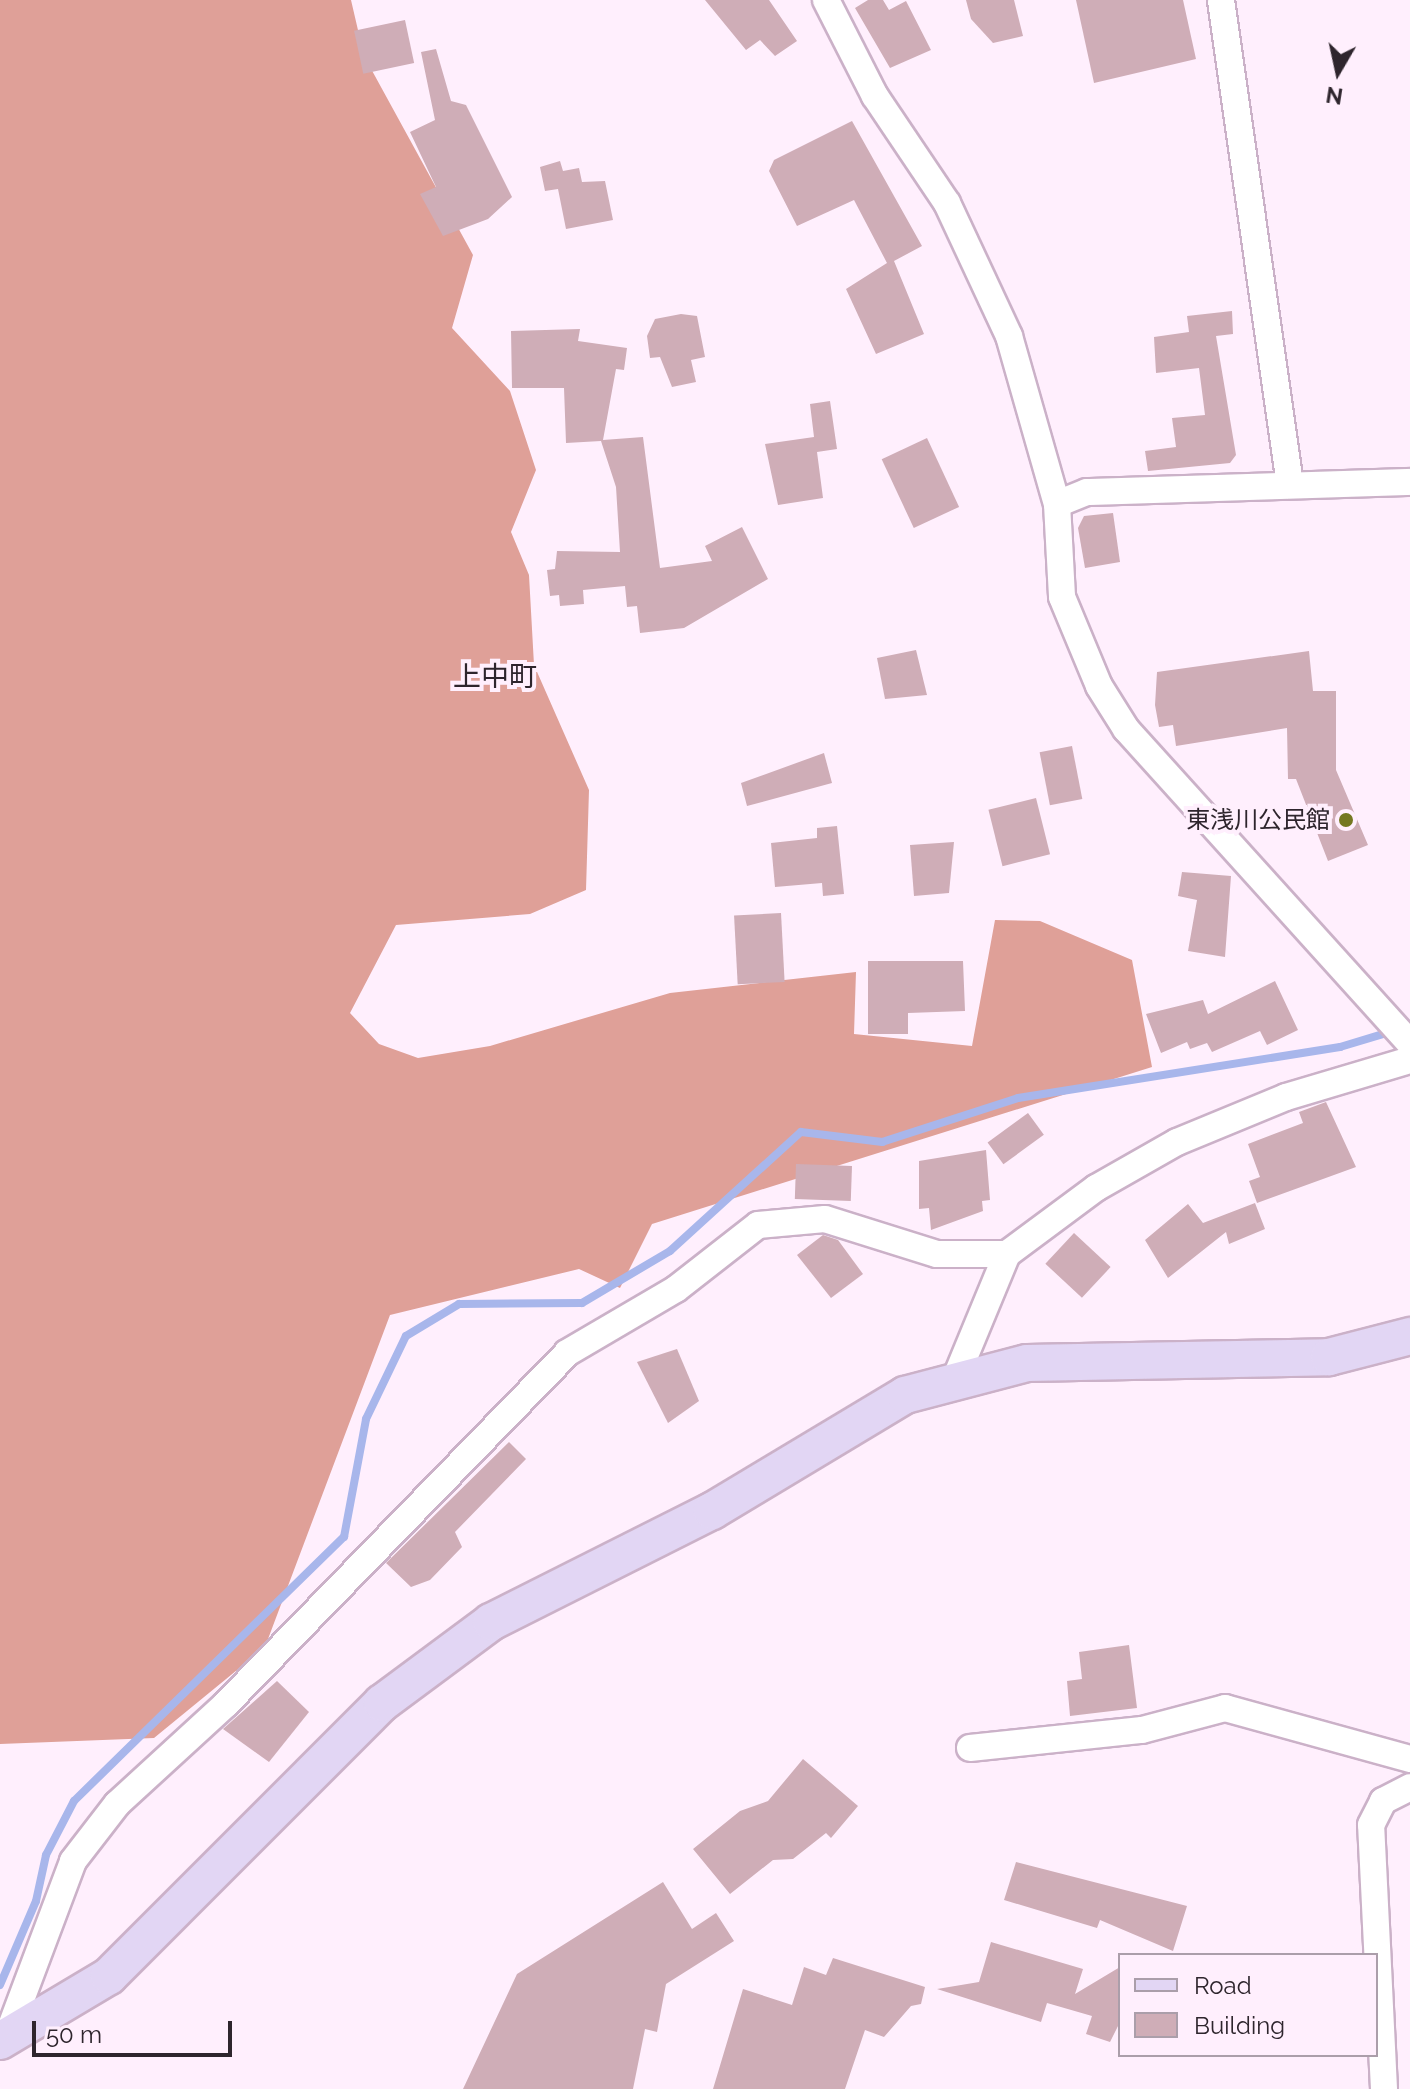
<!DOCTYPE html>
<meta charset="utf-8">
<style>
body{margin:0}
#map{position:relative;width:1410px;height:2089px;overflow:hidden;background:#ffeffd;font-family:Raleway,"Noto Sans JP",sans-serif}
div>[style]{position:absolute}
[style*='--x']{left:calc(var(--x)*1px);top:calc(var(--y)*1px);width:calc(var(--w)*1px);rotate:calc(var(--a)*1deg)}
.forest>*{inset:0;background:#dfa098}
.stream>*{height:8px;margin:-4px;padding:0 4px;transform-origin:4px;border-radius:4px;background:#a8b6eb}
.building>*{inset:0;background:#cfadb7;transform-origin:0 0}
.roads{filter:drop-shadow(2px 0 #cbb1c8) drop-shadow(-2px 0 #cbb1c8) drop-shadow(0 2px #cbb1c8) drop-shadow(0 -2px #cbb1c8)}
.street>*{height:26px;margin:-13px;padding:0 13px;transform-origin:13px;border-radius:13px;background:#fff}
.secondary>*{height:36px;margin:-18px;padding:0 18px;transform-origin:18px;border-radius:18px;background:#e2d6f4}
.dots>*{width:22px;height:22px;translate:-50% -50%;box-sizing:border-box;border:4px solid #ffeffd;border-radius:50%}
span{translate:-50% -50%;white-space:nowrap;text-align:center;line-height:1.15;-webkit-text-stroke:8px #ffeffd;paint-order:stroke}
.poi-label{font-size:24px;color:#2e252d}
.right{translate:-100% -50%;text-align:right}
.quarter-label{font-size:28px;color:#2e252d}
.legend{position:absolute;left:1118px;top:1953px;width:260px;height:104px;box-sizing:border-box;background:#ffeffd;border:2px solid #ab9eaa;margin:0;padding:10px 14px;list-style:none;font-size:24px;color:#2e252d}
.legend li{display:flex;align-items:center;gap:16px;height:40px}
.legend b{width:40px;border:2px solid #ab9eaa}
.north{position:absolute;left:1298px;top:32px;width:80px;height:80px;-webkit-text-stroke:6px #ffeffd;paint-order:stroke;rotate:189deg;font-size:22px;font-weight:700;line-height:32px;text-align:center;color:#2e252d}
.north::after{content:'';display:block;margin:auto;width:28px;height:36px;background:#2e252d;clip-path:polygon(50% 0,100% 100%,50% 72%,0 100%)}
.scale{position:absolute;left:32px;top:2021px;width:200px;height:36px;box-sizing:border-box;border:4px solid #2e252d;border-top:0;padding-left:10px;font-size:24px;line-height:28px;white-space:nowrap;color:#2e252d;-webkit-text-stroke:6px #ffeffd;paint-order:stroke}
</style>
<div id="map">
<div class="forest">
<i style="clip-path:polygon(0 0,351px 0,364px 56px,473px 255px,452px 328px,510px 391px,536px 470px,511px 532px,529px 575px,534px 665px,589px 790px,586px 890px,530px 914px,396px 925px,350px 1013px,379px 1044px,418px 1058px,490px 1046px,670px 993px,856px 972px,854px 1034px,972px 1046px,995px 920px,1040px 921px,1132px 960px,1152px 1067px,652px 1224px,620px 1288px,579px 1269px,390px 1315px,265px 1647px,154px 1738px,0 1744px)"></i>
</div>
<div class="stream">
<i style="--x:0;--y:1985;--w:91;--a:-66.8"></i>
<i style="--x:36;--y:1901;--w:47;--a:-77.7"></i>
<i style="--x:46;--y:1855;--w:61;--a:-62.6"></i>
<i style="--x:74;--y:1801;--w:378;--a:-44.4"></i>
<i style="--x:344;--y:1537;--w:120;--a:-79.4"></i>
<i style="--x:366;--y:1419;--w:92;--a:-64.3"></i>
<i style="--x:406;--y:1336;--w:62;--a:-31.1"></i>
<i style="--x:459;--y:1304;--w:123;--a:-0.5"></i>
<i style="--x:582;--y:1303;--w:102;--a:-30.6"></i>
<i style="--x:670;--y:1251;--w:177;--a:-42.3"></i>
<i style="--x:801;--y:1132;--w:82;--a:7"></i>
<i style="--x:882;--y:1142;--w:143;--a:-17.9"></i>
<i style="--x:1018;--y:1098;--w:326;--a:-9"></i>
<i style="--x:1340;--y:1047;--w:55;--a:-16.8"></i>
</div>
<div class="building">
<i style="clip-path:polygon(705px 0,769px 0,797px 41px,775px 56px,760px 40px,746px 50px)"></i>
<i style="clip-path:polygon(868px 0,883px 0,889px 10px,906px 1px,931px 50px,890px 68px,855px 8px)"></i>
<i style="clip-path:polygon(966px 0,1014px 0,1023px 36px,993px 43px,971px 19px)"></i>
<i style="clip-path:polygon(1076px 0,1183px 0,1196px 59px,1094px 83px)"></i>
<i style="left:405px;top:20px;width:44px;height:52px;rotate:78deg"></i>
<i style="clip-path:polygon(436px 49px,451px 101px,466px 105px,512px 197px,488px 219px,443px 236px,420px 194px,436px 187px,410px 132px,435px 120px,421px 52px)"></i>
<i style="clip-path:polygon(852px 121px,922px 246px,894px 261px,924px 334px,876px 354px,846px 289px,887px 263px,854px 200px,797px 226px,769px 171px,774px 160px)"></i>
<i style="clip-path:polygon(560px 161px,563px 171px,579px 168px,582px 182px,605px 181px,613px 220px,566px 229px,558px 189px,545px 191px,540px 167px)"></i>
<i style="clip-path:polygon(1232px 311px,1233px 334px,1216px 336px,1236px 455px,1230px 463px,1148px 471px,1145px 451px,1176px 447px,1172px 418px,1205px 415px,1199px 368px,1156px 373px,1154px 337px,1189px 332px,1187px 316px)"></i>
<i style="clip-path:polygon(681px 314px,697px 316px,705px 357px,691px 360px,696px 382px,672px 387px,660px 357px,650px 358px,647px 336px,655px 319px)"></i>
<i style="clip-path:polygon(580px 329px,578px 341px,627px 348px,624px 370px,616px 369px,603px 440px,643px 437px,660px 568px,712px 561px,705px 546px,742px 527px,768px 579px,684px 628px,640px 633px,637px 606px,627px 607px,625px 586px,583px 590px,584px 604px,560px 606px,559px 595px,550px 596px,547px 570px,555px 569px,557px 551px,620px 552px,616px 487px,601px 441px,566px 443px,564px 388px,512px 388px,511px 331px)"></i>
<i style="clip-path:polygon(830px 401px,837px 449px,817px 452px,823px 498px,778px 505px,765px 444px,814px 437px,810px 404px)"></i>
<i style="left:927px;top:438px;width:76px;height:50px;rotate:65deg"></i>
<i style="clip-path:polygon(1113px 513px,1120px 562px,1085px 568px,1078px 528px,1084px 516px)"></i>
<i style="clip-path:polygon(916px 650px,927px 695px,885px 699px,877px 658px)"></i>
<i style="clip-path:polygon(1309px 651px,1313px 691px,1336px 691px,1336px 770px,1368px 845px,1328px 861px,1296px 779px,1288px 779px,1287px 728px,1176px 746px,1173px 725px,1159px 727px,1155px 705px,1157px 672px)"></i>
<i style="left:1072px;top:746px;width:54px;height:33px;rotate:79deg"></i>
<i style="clip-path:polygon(824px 753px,832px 783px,747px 806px,741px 783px)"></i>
<i style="left:1036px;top:798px;width:58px;height:49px;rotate:76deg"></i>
<i style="clip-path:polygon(837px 826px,844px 894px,823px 896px,822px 883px,775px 887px,771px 843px,817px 838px,817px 828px)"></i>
<i style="clip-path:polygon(954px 842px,949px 893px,914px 896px,910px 845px)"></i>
<i style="clip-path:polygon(1182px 872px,1231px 876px,1225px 957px,1188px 951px,1197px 900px,1178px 896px)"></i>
<i style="left:781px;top:913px;width:69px;height:47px;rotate:87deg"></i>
<i style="clip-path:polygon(868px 961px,963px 961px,965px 1011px,908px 1013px,908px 1034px,868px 1034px)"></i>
<i style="clip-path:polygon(1275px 981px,1298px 1030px,1267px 1045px,1260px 1031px,1212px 1052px,1207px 1043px,1190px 1049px,1187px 1042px,1161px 1053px,1146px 1014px,1203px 1000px,1208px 1014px)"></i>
<i style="clip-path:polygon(1326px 1102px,1356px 1167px,1257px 1203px,1249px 1181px,1260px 1177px,1248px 1144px,1303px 1123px,1299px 1112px)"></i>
<i style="left:1028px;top:1113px;width:27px;height:50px;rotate:54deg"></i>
<i style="clip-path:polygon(986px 1150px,990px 1200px,982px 1201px,983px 1211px,931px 1230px,929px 1208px,919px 1209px,919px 1161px)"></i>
<i style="left:852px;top:1166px;width:35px;height:56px;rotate:92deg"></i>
<i style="clip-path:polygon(1255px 1203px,1265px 1229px,1229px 1244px,1226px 1232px,1168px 1278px,1145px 1240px,1188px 1204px,1203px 1223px)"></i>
<i style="left:1074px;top:1233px;width:50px;height:42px;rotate:43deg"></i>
<i style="clip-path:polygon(823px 1235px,838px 1240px,863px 1274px,831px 1298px,797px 1255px)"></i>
<i style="clip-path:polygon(677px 1349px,699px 1401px,668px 1423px,637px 1362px)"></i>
<i style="clip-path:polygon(509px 1442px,526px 1459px,455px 1532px,462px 1547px,430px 1580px,411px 1587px,386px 1563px)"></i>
<i style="clip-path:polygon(1129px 1645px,1137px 1708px,1070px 1716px,1067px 1681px,1082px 1679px,1079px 1652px)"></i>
<i style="clip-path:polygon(277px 1681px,309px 1712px,269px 1762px,223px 1729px)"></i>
<i style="clip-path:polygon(803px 1759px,858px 1806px,831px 1838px,826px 1833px,793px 1859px,773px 1860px,730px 1894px,693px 1849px,740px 1811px,768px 1801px)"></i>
<i style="clip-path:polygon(1016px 1862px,1187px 1906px,1173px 1951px,1100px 1920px,1097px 1928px,1004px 1900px)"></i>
<i style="clip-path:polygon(663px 1882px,692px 1929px,716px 1913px,734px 1941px,666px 1984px,657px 2032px,645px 2029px,633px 2089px,463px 2089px,517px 1974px)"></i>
<i style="clip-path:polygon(991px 1942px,1083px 1969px,1075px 1994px,1120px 1967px,1120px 2022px,1110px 2042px,1086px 2034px,1092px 2016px,1047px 2003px,1041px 2022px,937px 1989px,979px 1982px)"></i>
<i style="clip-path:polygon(833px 1958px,925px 1987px,921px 2004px,911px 2006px,884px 2037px,865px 2030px,845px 2089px,713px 2089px,743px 1989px,792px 2005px,804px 1967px,826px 1975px)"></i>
</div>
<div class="roads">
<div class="street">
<i style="--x:826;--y:0;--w:108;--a:63"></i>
<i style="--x:875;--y:96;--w:129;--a:56.1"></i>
<i style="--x:947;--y:203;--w:147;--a:65"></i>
<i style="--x:1009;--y:336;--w:175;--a:74.1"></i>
<i style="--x:1057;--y:504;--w:93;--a:86.9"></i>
<i style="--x:1062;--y:597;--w:96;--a:67.4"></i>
<i style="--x:1099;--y:686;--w:51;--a:57.9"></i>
<i style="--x:1126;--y:729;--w:423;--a:47.9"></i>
<i style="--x:1221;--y:0;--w:490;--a:81.9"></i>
<i style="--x:1057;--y:504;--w:32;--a:-22"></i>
<i style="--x:1087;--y:492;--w:323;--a:-1.8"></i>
<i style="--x:954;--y:1382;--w:139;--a:-67.5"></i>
<i style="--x:1007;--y:1254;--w:111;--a:-36.6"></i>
<i style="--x:1096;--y:1188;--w:93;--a:-29.6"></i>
<i style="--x:1177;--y:1142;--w:118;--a:-22.4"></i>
<i style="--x:1286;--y:1097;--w:129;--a:-16.6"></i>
<i style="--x:970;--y:1748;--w:173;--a:-6"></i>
<i style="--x:1142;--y:1730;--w:86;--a:-14.8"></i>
<i style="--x:1225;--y:1708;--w:192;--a:15.4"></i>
<i style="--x:7;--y:2037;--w:188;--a:-69.4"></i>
<i style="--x:73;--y:1861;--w:72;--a:-52.3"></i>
<i style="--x:117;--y:1804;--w:148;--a:-42.5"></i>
<i style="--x:226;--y:1704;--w:489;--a:-45.8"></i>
<i style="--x:567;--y:1353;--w:126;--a:-30.4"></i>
<i style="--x:676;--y:1289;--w:104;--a:-38"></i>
<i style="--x:758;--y:1225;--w:67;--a:-5.1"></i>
<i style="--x:825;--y:1219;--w:117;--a:17.4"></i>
<i style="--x:937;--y:1254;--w:70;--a:0"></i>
<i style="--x:1384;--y:2089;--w:264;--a:-92.8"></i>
<i style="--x:1371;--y:1825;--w:27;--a:-63"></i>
<i style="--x:1383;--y:1801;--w:30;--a:-27"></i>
</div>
<div class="secondary">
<i style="--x:0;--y:2041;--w:127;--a:-30.8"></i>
<i style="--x:109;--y:1976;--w:386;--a:-45"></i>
<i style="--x:382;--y:1703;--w:136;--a:-36.6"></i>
<i style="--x:491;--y:1622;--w:247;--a:-26.7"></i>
<i style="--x:712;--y:1511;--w:225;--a:-31"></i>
<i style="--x:905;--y:1395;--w:126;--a:-14.7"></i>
<i style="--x:1027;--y:1363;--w:302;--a:-1.1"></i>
<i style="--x:1329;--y:1357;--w:84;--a:-14.5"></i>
</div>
</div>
<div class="dots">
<i style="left:1346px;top:820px;background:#747821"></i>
</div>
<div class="poi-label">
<span class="right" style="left:1330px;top:820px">東浅川公民館</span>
</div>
<div class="quarter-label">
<span style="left:495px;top:677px">上中町</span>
</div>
<ul class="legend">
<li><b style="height:10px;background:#e2d6f4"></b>Road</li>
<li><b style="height:22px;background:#cfadb7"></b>Building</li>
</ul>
<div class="north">N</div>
<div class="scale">50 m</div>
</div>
